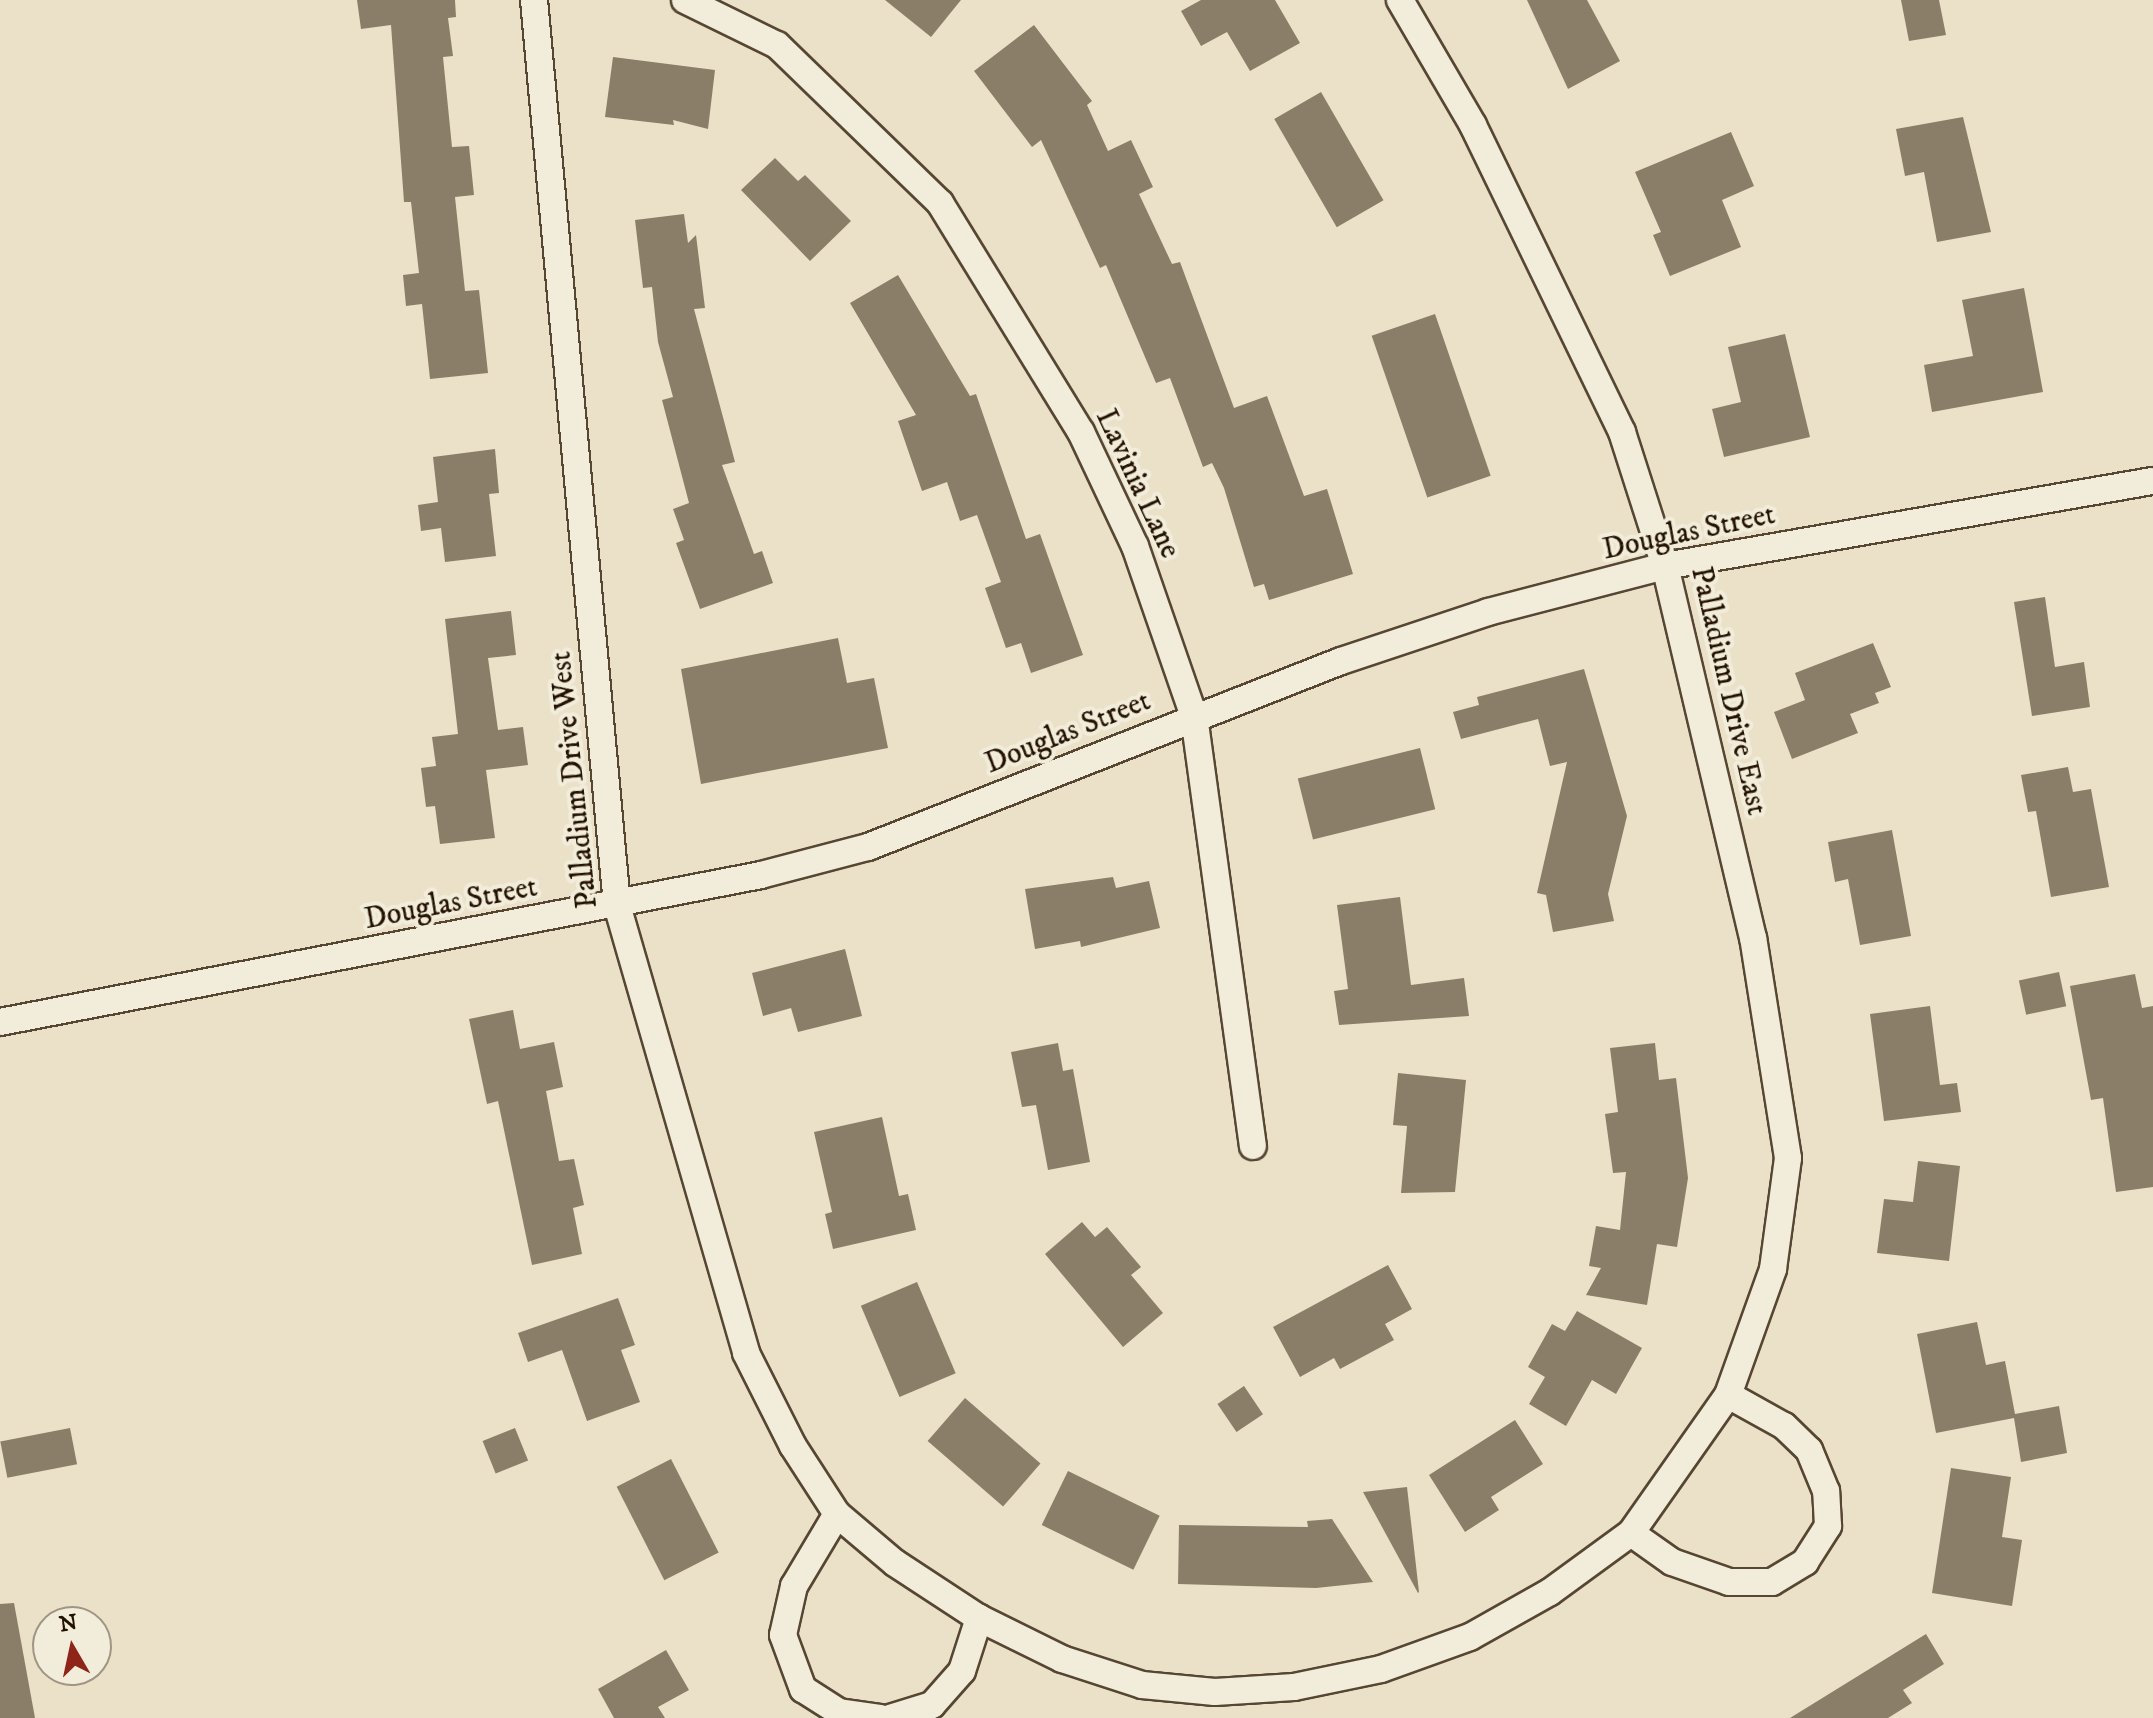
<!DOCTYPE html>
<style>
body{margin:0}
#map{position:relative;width:2153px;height:1718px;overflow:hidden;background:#ebe1c8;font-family:"IM FELL DW Pica",serif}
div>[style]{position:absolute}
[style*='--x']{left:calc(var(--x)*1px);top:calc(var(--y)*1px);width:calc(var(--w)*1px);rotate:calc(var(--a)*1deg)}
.building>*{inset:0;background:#8b7e68;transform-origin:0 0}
.roads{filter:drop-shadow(2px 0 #564632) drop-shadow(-2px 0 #564632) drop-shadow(0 2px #564632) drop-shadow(0 -2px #564632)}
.street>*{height:26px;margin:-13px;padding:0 13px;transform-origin:13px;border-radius:13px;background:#f2ecdb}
span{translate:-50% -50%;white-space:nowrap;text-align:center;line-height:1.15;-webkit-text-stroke:8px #f2ecdb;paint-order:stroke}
.street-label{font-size:30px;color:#241200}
.north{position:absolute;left:32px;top:1606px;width:80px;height:80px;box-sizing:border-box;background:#f2ecdb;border:2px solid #a09583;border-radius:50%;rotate:351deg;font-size:22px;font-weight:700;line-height:32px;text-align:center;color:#241200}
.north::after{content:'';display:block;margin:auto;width:28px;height:36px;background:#8f2418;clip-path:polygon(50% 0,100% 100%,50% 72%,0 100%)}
</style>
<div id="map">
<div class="building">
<i style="clip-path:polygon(357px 0,455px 0,456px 17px,448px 18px,453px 56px,443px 57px,452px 147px,469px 146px,474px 195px,455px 197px,465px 291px,479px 290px,488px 373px,430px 379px,422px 304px,406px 306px,403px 275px,419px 273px,411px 202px,404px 202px,391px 25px,361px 29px)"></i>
<i style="clip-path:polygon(885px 0,961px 0,931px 37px)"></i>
<i style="clip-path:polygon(1201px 0,1275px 0,1300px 43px,1250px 71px,1227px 32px,1201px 46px,1181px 11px)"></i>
<i style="clip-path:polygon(1527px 0,1587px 0,1620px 61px,1568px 89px)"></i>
<i style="clip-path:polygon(1901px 0,1939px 0,1946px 35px,1909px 41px)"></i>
<i style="clip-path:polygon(1034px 25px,1092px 101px,1087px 105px,1108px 151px,1131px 140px,1153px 187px,1139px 194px,1172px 264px,1180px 262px,1234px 408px,1267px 396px,1304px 496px,1327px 489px,1353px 574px,1269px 600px,1264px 584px,1254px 587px,1224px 488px,1212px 463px,1203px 467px,1170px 378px,1156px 383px,1106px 265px,1100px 268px,1041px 140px,1032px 147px,974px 71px)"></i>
<i style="clip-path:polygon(613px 57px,715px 70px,708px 129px,673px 120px,674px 125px,605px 117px)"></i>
<i style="left:1321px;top:92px;width:125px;height:54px;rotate:60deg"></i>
<i style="clip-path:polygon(1963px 117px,1991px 232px,1937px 242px,1924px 172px,1905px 176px,1896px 129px)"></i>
<i style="clip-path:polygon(1731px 132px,1754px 186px,1722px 200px,1741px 247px,1670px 276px,1653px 235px,1661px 232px,1635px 172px)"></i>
<i style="clip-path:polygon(775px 158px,798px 181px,805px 175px,851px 221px,810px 261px,741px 190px)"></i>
<i style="clip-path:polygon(684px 214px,688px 243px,696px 235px,705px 308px,694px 309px,735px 462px,722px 465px,754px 554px,762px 551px,773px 583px,700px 609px,676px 543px,684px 540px,673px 509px,689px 503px,662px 400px,673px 397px,658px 342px,652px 287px,643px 288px,635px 220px)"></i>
<i style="clip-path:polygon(898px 275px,970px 396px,976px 394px,1026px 539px,1040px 534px,1083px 655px,1031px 673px,1021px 643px,1006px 648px,985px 588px,1001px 582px,977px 515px,960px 521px,947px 482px,922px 491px,898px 421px,916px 415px,850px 303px)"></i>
<i style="clip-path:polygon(2024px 288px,2043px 392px,1932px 412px,1924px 365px,1973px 356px,1962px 300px)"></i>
<i style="left:1435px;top:314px;width:171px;height:67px;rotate:71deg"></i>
<i style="clip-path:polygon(1785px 334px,1810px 437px,1724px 457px,1712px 409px,1741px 402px,1728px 347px)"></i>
<i style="clip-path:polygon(495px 449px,499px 493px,489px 494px,496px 556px,445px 562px,441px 528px,421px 531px,418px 505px,438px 502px,433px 457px)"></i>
<i style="clip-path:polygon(2045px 597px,2055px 667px,2084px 662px,2090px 707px,2032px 716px,2014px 602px)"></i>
<i style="clip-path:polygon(511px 611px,516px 655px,488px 658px,498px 730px,523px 727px,528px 765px,486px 770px,495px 838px,440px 844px,435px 806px,426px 807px,421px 768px,436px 766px,432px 737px,458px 734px,445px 619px)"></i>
<i style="clip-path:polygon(838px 638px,847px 683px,874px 678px,888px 748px,701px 784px,681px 669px)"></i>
<i style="clip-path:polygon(1873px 643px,1891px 687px,1875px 693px,1879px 703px,1850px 714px,1858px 733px,1792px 759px,1774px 712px,1805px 700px,1795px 673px)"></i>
<i style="clip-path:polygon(1584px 669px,1627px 816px,1608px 894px,1614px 921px,1553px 932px,1546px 895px,1537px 893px,1567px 762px,1550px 766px,1538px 719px,1461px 739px,1453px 712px,1479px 705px,1477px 697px)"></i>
<i style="left:1420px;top:748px;width:63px;height:126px;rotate:76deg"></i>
<i style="clip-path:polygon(2068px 767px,2073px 792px,2091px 789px,2109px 887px,2051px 897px,2036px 811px,2028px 812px,2021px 775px)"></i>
<i style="clip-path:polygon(1892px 830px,1911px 936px,1860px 945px,1848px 879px,1835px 882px,1828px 842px)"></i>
<i style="clip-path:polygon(1113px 877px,1116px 888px,1149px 881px,1160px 928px,1081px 947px,1080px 941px,1035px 949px,1025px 889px)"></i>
<i style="clip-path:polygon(1400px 897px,1411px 985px,1464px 978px,1469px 1016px,1339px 1025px,1334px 991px,1348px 989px,1337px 905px)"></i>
<i style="clip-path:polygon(845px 949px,862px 1016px,798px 1032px,791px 1008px,763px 1016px,752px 973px)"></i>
<i style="left:2059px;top:972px;width:35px;height:41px;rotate:78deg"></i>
<i style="clip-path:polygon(2135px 974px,2142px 1008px,2153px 1006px,2153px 1187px,2116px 1192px,2103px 1098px,2091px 1100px,2070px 986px)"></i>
<i style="clip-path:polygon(1930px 1006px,1940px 1085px,1957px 1083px,1961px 1112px,1884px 1121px,1870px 1014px)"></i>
<i style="clip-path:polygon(513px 1010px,520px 1049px,554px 1042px,563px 1087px,546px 1091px,559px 1161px,574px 1159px,584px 1205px,573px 1208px,582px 1254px,532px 1265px,498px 1101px,487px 1104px,469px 1019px)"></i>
<i style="clip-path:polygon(1058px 1043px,1063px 1071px,1073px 1069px,1090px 1162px,1048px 1170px,1036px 1105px,1022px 1107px,1011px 1052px)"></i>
<i style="clip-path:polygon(1655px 1043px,1659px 1080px,1676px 1078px,1688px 1178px,1677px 1247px,1657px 1244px,1647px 1305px,1586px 1295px,1601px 1268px,1589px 1266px,1596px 1226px,1620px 1230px,1626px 1172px,1613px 1173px,1605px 1114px,1618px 1112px,1610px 1048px)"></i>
<i style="clip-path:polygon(1398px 1073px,1466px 1080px,1455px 1192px,1401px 1193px,1407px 1126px,1393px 1125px)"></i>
<i style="clip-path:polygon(882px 1117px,899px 1196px,908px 1194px,916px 1230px,833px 1249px,825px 1214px,832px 1212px,814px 1132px)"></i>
<i style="clip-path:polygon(1918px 1161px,1960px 1166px,1949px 1261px,1877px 1253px,1884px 1199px,1913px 1202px)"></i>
<i style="clip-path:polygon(1082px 1222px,1095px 1237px,1107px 1227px,1141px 1267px,1131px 1275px,1163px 1313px,1123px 1347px,1045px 1254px)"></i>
<i style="clip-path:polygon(1388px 1265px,1412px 1309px,1385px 1324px,1394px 1340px,1340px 1369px,1334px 1358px,1300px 1377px,1273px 1327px)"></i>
<i style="left:917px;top:1282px;width:99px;height:61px;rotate:67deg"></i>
<i style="clip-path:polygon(618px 1298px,635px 1345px,621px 1350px,640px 1402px,587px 1421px,562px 1350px,528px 1362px,518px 1333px)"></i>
<i style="clip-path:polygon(1577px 1311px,1642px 1348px,1616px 1394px,1592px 1380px,1566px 1426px,1529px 1404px,1545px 1377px,1528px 1367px,1552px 1324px,1565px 1331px)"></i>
<i style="clip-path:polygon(1977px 1322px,1986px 1365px,2005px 1361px,2015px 1414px,2059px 1406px,2067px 1453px,2021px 1462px,2014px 1418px,1936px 1433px,1917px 1334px)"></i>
<i style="left:1244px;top:1386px;width:34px;height:32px;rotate:56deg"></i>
<i style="left:965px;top:1398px;width:100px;height:57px;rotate:41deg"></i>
<i style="clip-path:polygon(1515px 1420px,1543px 1464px,1491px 1497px,1499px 1510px,1465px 1532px,1429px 1475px)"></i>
<i style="left:70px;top:1428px;width:37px;height:71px;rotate:79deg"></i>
<i style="left:515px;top:1428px;width:35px;height:35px;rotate:68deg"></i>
<i style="left:671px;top:1459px;width:105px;height:61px;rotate:63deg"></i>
<i style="clip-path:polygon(1951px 1468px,2011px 1477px,2002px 1537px,2022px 1540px,2012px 1606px,1932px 1593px)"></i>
<i style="left:1068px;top:1471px;width:102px;height:60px;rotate:26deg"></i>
<i style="clip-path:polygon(1407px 1487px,1419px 1592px,1418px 1593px,1363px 1492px)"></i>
<i style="clip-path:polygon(1332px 1519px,1373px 1582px,1316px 1588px,1178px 1584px,1179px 1525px,1308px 1527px,1307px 1521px)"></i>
<i style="clip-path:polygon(14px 1603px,35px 1718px,0 1718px,0 1604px)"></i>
<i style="clip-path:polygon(1926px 1634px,1944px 1664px,1903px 1690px,1912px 1703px,1888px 1718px,1790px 1718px)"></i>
<i style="clip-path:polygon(666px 1650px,689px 1690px,658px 1707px,665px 1718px,614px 1718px,598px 1689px)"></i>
</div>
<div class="roads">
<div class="street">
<i style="--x:534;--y:0;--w:909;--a:84.76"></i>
<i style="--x:617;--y:905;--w:466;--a:73.9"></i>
<i style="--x:746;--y:1353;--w:104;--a:63.2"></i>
<i style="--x:793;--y:1446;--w:81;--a:57.1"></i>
<i style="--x:837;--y:1514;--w:76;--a:40.2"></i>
<i style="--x:895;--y:1563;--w:100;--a:33.2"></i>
<i style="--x:979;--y:1618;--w:93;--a:26.3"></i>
<i style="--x:1062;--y:1659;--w:84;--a:18"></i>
<i style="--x:1142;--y:1685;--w:73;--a:5.5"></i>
<i style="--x:1215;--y:1692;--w:79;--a:-3.6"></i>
<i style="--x:1294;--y:1687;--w:89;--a:-11.7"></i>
<i style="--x:1381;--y:1669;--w:95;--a:-19.8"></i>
<i style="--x:1470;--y:1637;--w:92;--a:-29.4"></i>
<i style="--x:1550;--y:1592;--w:100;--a:-36.1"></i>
<i style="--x:1631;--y:1533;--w:169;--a:-54.9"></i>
<i style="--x:1728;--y:1395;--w:134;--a:-70.3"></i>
<i style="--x:1773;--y:1269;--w:112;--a:-82.3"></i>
<i style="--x:1788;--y:1158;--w:223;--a:-99"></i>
<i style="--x:1753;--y:938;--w:382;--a:-103.3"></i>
<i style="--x:1665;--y:566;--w:141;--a:-107.8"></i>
<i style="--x:1622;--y:432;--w:341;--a:-115.9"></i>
<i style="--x:1473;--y:125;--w:145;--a:-120.3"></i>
<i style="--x:685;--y:0;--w:102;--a:26.1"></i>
<i style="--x:777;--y:45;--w:227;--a:44.1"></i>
<i style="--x:940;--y:203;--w:269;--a:58.4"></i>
<i style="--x:1081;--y:432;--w:126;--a:64.7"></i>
<i style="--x:1135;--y:546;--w:180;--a:70.9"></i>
<i style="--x:1194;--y:716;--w:434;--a:82.2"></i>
<i style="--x:0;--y:1022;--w:775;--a:-10.93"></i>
<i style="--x:761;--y:875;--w:111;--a:-14.7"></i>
<i style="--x:868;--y:847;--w:508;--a:-21.47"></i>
<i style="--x:1341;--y:661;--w:155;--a:-18.4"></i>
<i style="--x:1488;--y:612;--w:183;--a:-14.6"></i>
<i style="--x:1665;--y:566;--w:495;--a:-9.9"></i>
<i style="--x:837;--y:1514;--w:84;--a:120.8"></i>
<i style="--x:794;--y:1586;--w:50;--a:102.7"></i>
<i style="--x:783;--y:1635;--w:58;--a:69.7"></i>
<i style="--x:803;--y:1689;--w:43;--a:32.6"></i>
<i style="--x:839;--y:1712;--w:41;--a:8.3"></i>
<i style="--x:1631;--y:1533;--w:50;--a:35.3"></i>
<i style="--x:1672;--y:1562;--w:60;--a:19.3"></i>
<i style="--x:1729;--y:1582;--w:43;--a:0"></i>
<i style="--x:1772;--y:1582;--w:39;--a:-31"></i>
<i style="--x:1805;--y:1562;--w:43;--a:-57.4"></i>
<i style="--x:1828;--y:1526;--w:35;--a:-93"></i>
<i style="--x:1826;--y:1491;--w:44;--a:-112.5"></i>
<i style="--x:1809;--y:1450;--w:35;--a:-136"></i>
<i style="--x:1784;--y:1426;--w:64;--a:-151"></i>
<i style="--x:890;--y:1718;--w:44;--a:-17.2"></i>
<i style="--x:932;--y:1705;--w:45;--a:-48.6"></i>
<i style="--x:962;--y:1671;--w:56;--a:-72.2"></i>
</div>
</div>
<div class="street-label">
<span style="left:1137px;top:484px;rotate:65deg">Lavinia Lane</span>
<span style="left:1689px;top:533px;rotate:-12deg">Douglas Street</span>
<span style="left:1728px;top:691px;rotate:77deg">Palladium Drive East</span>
<span style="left:1068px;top:733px;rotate:-22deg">Douglas Street</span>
<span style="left:575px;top:780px;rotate:-96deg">Palladium Drive West</span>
<span style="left:451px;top:904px;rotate:-11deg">Douglas Street</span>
</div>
<div class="north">N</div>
</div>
